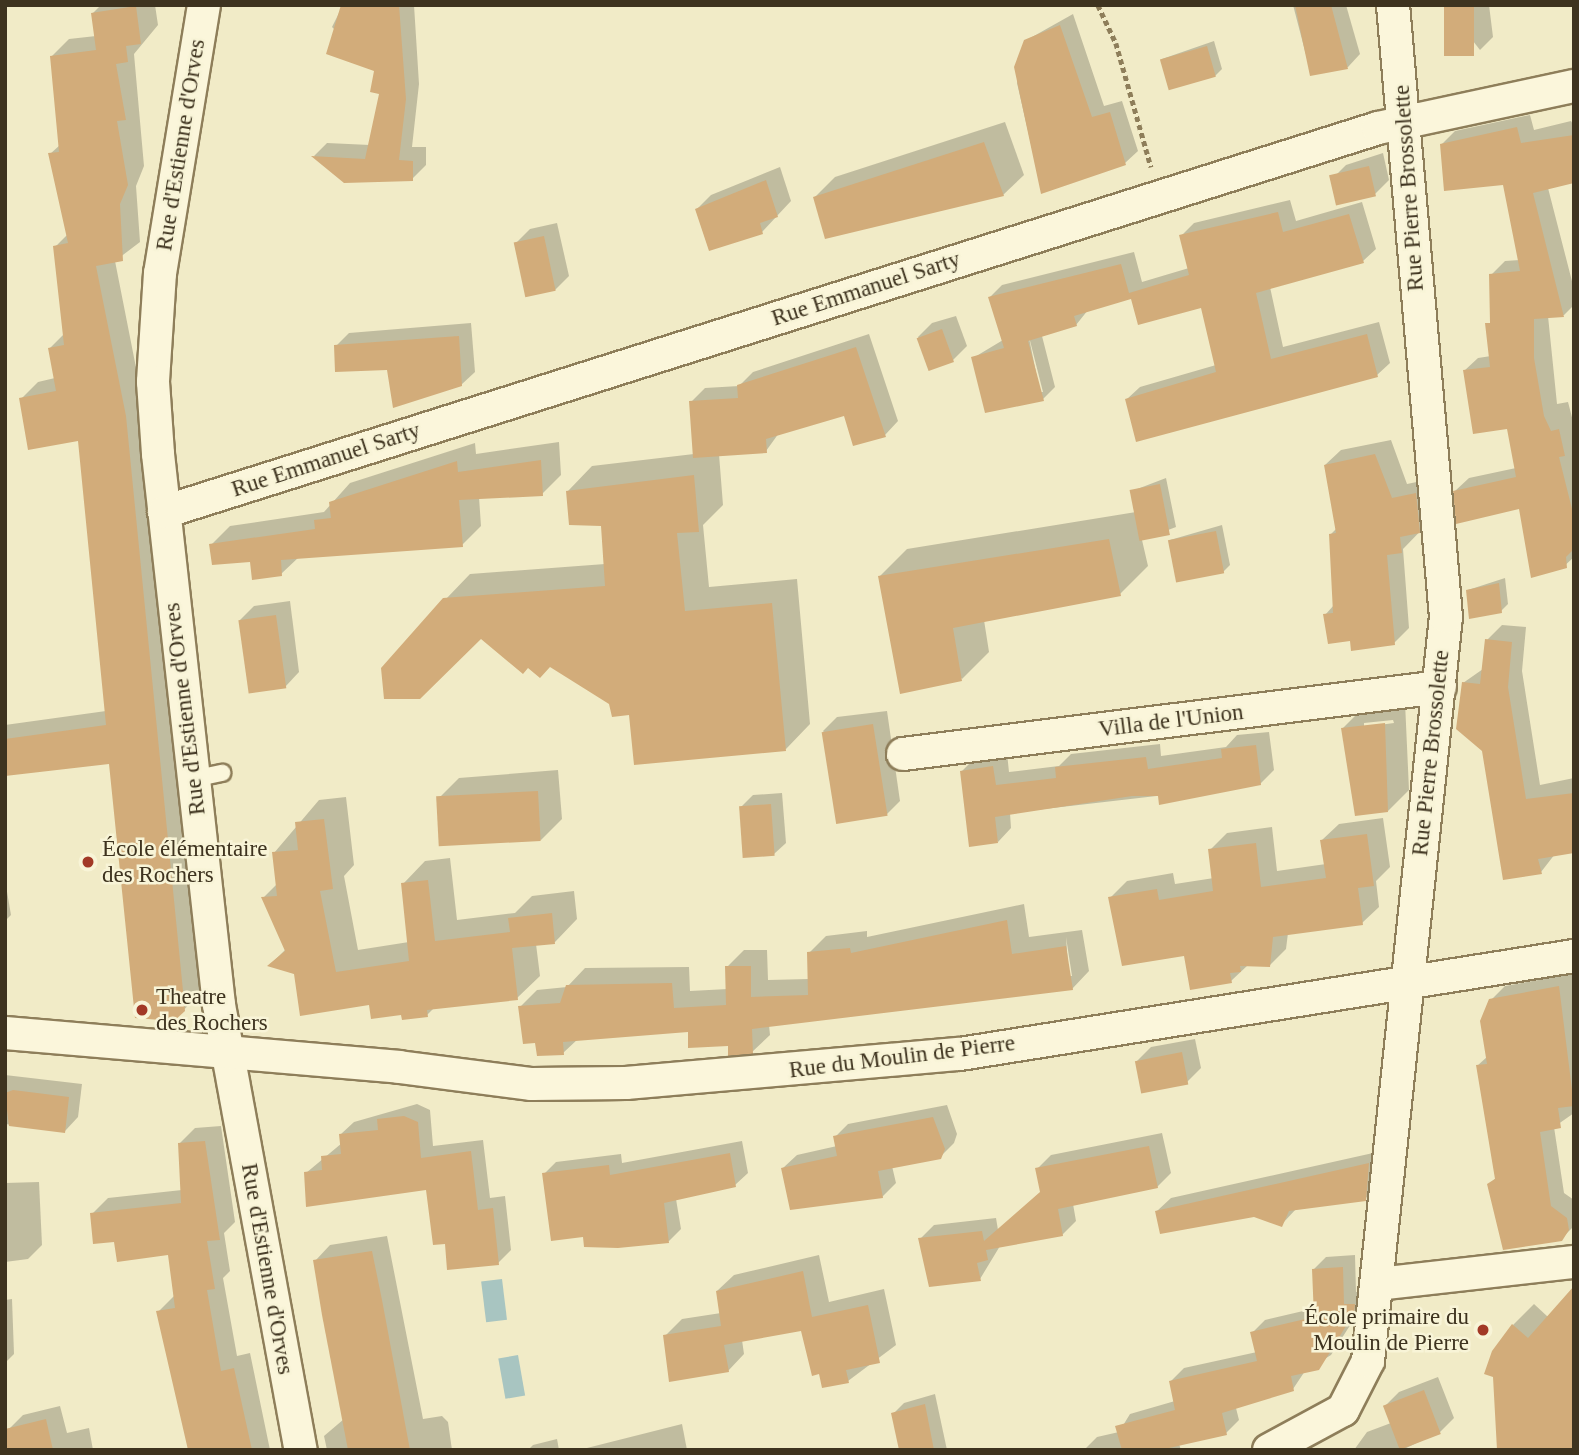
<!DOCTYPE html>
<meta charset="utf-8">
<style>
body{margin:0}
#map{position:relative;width:1579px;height:1455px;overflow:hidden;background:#f1ebc7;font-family:Georgia,serif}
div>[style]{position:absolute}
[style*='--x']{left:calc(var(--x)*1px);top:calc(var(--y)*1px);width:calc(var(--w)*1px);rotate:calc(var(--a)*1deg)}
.water>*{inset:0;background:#a8c5c1;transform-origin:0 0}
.shadow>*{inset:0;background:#0003}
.building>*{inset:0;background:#d2ac7a;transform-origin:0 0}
.path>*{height:4.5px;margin-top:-2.25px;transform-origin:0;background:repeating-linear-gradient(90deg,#8e7e5a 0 5px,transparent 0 8.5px)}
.roads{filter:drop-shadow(2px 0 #8e7e5a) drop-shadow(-2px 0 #8e7e5a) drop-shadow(0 2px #8e7e5a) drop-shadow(0 -2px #8e7e5a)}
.lane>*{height:16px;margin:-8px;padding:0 8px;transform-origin:8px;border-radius:8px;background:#fbf6db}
.street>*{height:32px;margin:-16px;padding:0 16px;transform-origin:16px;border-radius:16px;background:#fbf6db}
.dots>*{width:19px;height:19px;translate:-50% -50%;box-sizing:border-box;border:4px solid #f8f4d7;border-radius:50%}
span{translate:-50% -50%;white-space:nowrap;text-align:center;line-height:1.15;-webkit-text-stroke:5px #f8f4d7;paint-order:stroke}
.street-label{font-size:23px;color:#3e331f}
.poi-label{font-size:23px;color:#3e331f}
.left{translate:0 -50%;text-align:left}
.right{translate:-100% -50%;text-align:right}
.frame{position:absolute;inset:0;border:7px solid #3e331f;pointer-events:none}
</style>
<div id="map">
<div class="water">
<i style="left:502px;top:1279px;width:41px;height:21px;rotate:83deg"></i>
<i style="left:518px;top:1355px;width:41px;height:20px;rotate:80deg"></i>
</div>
<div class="shadow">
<i style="clip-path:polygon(101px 5px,155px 5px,158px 25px,134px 54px,144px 166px,136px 186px,140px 242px,115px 261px,142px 398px,201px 992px,174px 1020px,111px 763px,5px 775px,5px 725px,106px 711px,79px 439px,21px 399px,38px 382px,55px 378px,49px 349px,64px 334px,55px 247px,68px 234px,50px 154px,60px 145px,52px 56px,69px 39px,96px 36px,93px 13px)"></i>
<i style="clip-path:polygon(343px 5px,414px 5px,419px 84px,412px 147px,426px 147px,426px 165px,412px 179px,344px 181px,314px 156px,327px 143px,370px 145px,381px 93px,376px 70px,332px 27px)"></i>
<i style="clip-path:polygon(1293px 5px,1346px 5px,1360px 54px,1348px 67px,1311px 74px)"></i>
<i style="clip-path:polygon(1445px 5px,1489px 5px,1493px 37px,1480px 50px)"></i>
<i style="clip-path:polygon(1073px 14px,1104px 106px,1122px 101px,1138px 151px,1125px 163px,1042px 192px,1017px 83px,1025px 41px)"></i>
<i style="clip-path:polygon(1214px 41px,1222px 69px,1215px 76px,1162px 59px)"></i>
<i style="clip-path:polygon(1530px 115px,1534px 130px,1571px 121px,1574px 126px,1574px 181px,1548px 188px,1574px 289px,1574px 305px,1564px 315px,1548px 316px,1557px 404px,1568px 402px,1574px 425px,1574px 557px,1561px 569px,1520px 507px,1455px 491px,1469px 478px,1516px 468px,1508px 427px,1464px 371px,1478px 358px,1491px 356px,1491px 275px,1505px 261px,1520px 260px,1504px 183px,1441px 145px,1455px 131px)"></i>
<i style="clip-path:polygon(1005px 122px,1024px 175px,1003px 195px,814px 198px,835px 177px)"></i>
<i style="clip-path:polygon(1383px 153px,1389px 180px,1375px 194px,1332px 179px,1346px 165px)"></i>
<i style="clip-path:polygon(780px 167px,791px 201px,762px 232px,697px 209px,711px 195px)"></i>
<i style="clip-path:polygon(evenodd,1290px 200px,1296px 221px,1362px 202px,1376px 249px,1363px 261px,1270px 287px,1283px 347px,1379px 322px,1390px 363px,1377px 375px,1127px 399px,1140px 387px,1216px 365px,1202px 306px,1132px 297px,1088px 310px,1076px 325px,1042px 336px,1055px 387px,1043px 399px,973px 358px,1003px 340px,990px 297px,1002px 285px,1134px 252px,1142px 282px,1189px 268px,1181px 236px,1194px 223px,1290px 200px,1028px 333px,1043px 392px,1040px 392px,1028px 333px)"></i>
<i style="clip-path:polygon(557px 223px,569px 276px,555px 290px,516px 243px,530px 229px)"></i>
<i style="clip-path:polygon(956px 316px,967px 346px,953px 360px,929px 367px,918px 337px,932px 323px)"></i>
<i style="clip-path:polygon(471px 323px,475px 372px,461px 385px,336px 346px,349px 333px)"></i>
<i style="clip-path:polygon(869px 334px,898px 421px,885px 435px,845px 414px,779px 433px,766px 451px,719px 454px,723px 505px,703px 525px,709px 587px,797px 579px,810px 724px,786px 749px,630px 713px,445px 600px,470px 574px,605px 564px,602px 525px,568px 491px,592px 466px,694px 454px,691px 402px,705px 388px,739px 386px,753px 372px)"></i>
<i style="clip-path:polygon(1391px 440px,1407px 484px,1431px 479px,1435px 516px,1403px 549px,1409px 628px,1394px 643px,1351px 639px,1325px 615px,1334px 605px,1330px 535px,1337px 528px,1325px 465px,1341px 450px)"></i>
<i style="clip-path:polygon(559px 442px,561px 475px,542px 494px,479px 497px,481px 526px,462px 545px,299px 557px,281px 574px,211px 545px,230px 526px,324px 512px,350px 483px,475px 443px,476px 454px)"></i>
<i style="clip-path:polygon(1166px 478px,1176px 527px,1142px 540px,1148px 566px,1120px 594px,984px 620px,989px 652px,962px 679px,879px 577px,907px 549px,1136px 512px,1132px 491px)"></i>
<i style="clip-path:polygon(1222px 525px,1230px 565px,1223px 572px,1170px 540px)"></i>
<i style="clip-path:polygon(1505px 578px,1508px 604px,1501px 611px,1468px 590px)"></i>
<i style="clip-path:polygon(290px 601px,299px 672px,285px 687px,240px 620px,254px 606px)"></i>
<i style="clip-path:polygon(1502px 625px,1526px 627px,1522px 671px,1540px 785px,1574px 778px,1574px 851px,1555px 854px,1541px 872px,1484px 750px,1463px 683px,1483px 669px,1487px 640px)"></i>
<i style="clip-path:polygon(evenodd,1405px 702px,1409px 790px,1388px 811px,1343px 728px,1364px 707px,1405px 702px,1393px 720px,1394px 723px,1364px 727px,1364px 723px,1393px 720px)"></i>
<i style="clip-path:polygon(887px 711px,900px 801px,886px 815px,823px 731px,837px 717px)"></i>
<i style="clip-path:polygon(1269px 732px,1274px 770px,1260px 784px,1010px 813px,1011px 828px,998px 842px,961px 772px,975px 758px,1007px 753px,1009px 772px,1059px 766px,1071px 754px,1160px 744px,1161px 756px,1226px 747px,1237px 735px)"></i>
<i style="clip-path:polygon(558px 770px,562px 819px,541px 840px,438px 799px,459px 778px)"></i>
<i style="clip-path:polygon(782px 793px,786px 843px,774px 854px,741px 807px,753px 795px)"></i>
<i style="clip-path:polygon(346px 797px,354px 865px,344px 876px,358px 950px,409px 942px,403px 884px,425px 861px,450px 858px,457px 920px,515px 913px,532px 896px,574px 891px,577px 919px,555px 942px,536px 944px,540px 976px,517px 998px,435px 1007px,427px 1015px,403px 1013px,270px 965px,286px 949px,264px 897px,277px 884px,274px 853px,319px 800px)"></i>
<i style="clip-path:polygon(1383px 818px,1390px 867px,1376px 881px,1379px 907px,1362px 923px,1288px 933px,1286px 949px,1269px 966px,1248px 965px,1231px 981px,1110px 898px,1127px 881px,1173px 873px,1175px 884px,1214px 878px,1210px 850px,1227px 833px,1272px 827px,1277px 871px,1326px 864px,1322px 840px,1339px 824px)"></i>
<i style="clip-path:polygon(5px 880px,11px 915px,5px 921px)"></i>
<i style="clip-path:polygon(evenodd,1024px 904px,1029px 937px,1082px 930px,1089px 971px,1072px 989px,769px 1025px,770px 1035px,752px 1052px,689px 1030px,578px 1039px,563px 1053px,537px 1041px,520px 1007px,537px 990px,567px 987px,585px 968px,689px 967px,690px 991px,728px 989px,727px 967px,744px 950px,767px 950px,768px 980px,809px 979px,809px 953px,826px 936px,867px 931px,867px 937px,1024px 904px,1066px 937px,1072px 976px,1069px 976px,1066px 937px)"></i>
<i style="clip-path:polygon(1572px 974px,1574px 1113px,1554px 1127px,1564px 1193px,1574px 1200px,1574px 1226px,1561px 1239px,1489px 1184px,1497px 1177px,1477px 1066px,1488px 1056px,1491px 1000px,1505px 986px)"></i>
<i style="clip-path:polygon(1195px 1039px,1201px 1068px,1187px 1082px,1137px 1061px,1151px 1047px)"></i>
<i style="clip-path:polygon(5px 1075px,82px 1084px,78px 1117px,65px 1131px,5px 1124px)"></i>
<i style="clip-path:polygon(417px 1104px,430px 1110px,433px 1146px,483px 1140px,490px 1198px,505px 1196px,511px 1250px,498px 1263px,447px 1242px,428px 1188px,306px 1173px,342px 1143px,341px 1134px,354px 1122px)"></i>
<i style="clip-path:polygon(947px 1105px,957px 1134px,954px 1143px,940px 1157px,892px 1166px,896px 1183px,882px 1197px,783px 1168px,797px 1155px,837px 1146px,835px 1137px,848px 1124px)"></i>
<i style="clip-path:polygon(221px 1126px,235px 1222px,224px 1233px,230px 1271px,223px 1278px,237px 1356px,250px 1353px,270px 1450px,193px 1450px,158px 1312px,174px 1296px,169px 1253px,116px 1240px,92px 1214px,108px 1198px,182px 1190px,179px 1144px,195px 1128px)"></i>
<i style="clip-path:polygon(1162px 1133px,1171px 1173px,1157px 1187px,1073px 1204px,1076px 1221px,1062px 1235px,1000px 1246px,980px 1279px,920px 1239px,934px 1225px,996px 1218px,998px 1230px,1042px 1191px,1037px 1169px,1051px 1155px)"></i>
<i style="clip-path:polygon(742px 1141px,748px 1173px,735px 1185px,676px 1199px,681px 1229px,669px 1241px,585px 1235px,544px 1174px,556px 1162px,621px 1154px,622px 1163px)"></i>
<i style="clip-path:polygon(1382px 1151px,1378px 1185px,1365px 1199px,1297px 1208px,1282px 1224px,1254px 1215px,1157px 1211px,1171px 1198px)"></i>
<i style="clip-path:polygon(39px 1182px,42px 1245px,28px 1259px,5px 1262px,5px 1183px)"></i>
<i style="clip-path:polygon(387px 1236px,423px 1419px,442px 1416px,448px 1422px,452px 1450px,327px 1450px,324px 1436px,344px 1419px,315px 1261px,330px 1245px)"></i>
<i style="clip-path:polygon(819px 1255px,829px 1302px,884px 1289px,896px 1345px,848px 1381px,803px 1329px,742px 1340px,744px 1354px,728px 1371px,665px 1336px,682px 1319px,721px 1313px,717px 1291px,734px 1275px)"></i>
<i style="clip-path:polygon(1355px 1255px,1356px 1292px,1368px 1292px,1367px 1299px,1331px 1355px,1305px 1371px,1293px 1389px,1236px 1408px,1239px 1420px,1226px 1433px,1179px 1444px,1181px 1450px,1084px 1450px,1097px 1437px,1119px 1432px,1130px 1414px,1175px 1401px,1171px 1381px,1184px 1368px,1257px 1352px,1252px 1333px,1265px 1320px,1316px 1308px,1313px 1270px,1326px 1257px)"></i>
<i style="clip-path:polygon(12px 1299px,14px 1354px,5px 1363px,5px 1300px)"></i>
<i style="clip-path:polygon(1534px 1304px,1548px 1317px,1574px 1450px,1513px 1325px)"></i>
<i style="clip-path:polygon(1438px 1377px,1454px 1418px,1440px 1432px,1402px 1450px,1354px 1450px,1367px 1432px,1391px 1423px,1385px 1406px,1399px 1392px)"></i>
<i style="clip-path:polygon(935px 1394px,947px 1450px,900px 1450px,893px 1414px,904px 1403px)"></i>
<i style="clip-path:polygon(60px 1406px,67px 1433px,89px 1428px,93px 1450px,5px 1450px,8px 1430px,23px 1415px)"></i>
<i style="clip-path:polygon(682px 1424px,687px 1450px,579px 1450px)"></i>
<i style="clip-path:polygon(557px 1439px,559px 1450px,528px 1450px,533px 1445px)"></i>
</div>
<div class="building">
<i style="clip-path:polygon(341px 5px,399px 5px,406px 99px,399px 160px,413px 161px,413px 181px,344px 183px,311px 156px,365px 159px,379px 94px,370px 92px,374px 71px,326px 54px)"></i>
<i style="clip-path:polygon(1295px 5px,1331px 5px,1348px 69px,1310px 76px)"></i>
<i style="left:1444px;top:5px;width:30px;height:51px"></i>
<i style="clip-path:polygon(136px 6px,141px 44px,126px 46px,128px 62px,116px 64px,126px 120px,117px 121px,128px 185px,120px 204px,123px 261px,96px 266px,126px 416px,185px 1011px,174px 1021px,135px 1018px,109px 764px,5px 776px,5px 739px,106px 725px,78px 441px,28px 450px,19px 398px,56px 391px,48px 348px,64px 345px,53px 246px,68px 243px,48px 153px,59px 152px,50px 56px,96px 50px,91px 13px)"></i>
<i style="clip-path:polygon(1060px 25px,1092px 117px,1110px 112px,1126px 165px,1041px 194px,1014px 67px,1024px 40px)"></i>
<i style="left:1207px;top:46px;width:32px;height:49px;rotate:74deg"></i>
<i style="clip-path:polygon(1517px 127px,1521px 143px,1574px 135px,1574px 183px,1533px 193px,1564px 317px,1534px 319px,1534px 358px,1544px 416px,1551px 431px,1559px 429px,1565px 456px,1559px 457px,1574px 517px,1574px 549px,1566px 557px,1567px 568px,1531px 578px,1519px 509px,1456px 524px,1453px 491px,1516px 477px,1507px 429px,1473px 434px,1463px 370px,1490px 367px,1485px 323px,1490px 323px,1489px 274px,1520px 271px,1503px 185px,1444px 191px,1440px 144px)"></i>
<i style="clip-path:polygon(984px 142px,1004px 196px,825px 239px,813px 197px)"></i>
<i style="left:1369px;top:166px;width:31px;height:41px;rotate:77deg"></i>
<i style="clip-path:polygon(766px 180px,778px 217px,760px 223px,763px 234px,709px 251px,695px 209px)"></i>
<i style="clip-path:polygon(1278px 212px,1283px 232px,1349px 214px,1364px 263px,1256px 293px,1271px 359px,1367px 334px,1378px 377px,1136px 442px,1125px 399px,1216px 372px,1201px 308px,1138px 325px,1131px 299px,1074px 316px,1077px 326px,1028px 341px,1044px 401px,985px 413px,971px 357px,1004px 348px,988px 297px,1121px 264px,1129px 293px,1189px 275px,1179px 235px)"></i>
<i style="left:544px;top:236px;width:56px;height:31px;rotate:78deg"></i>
<i style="left:942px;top:329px;width:35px;height:27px;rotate:70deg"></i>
<i style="clip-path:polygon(459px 336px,462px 386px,393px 408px,387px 370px,335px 372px,334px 345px)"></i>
<i style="clip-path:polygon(856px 347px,886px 437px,853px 446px,844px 416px,766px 439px,767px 453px,693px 458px,689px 401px,738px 398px,737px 385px)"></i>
<i style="clip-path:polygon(1375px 454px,1392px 498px,1416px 493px,1420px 533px,1400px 537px,1402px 553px,1387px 555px,1395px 645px,1351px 651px,1350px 641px,1328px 644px,1323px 614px,1333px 613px,1329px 534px,1336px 533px,1324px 465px)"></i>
<i style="clip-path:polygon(541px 460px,543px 496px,459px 500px,463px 547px,281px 560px,282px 576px,252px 580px,250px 562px,212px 565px,209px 544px,315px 529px,314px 520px,331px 518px,329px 502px,457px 461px,458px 472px)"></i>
<i style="clip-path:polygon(694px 475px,699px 532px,677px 533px,685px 611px,772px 603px,786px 751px,634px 765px,629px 715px,612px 717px,609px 704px,550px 667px,540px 678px,528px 668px,523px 674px,481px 639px,420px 699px,384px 699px,381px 668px,443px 598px,605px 586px,601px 526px,569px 525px,566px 491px)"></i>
<i style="left:1160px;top:484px;width:52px;height:31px;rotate:79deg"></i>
<i style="left:1216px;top:531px;width:43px;height:49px;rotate:79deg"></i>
<i style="clip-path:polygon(1109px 539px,1121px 596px,953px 628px,962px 681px,900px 694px,878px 576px)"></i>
<i style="clip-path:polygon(1499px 583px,1502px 613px,1469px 619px,1466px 590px)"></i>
<i style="left:276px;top:615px;width:74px;height:38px;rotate:82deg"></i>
<i style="clip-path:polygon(1485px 639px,1512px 642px,1508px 687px,1526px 799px,1574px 793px,1574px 853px,1538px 859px,1542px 874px,1503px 880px,1482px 751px,1456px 729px,1462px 682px,1480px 684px)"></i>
<i style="clip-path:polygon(1385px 723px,1388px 812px,1355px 816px,1341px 728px)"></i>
<i style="left:873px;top:724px;width:93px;height:52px;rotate:81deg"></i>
<i style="clip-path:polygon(1256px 745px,1261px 785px,1159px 805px,1158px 796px,1132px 796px,995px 817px,998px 843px,969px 847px,960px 771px,993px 766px,996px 785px,1056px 778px,1055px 767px,1146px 757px,1148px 769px,1222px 758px,1221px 749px)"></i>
<i style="left:538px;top:791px;width:50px;height:102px;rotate:87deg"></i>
<i style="left:771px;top:804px;width:52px;height:32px;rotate:86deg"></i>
<i style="clip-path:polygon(324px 819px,333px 889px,320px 891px,336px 972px,409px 961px,401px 883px,428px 880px,435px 941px,510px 932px,508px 918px,552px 913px,555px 944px,512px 948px,518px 1000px,427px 1010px,428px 1017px,402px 1020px,401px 1015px,371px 1019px,369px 1005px,300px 1016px,294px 974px,267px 966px,285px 951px,261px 897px,277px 896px,272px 852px,298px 850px,295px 822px)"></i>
<i style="clip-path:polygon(1367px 834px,1374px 886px,1358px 888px,1363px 925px,1273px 937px,1270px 967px,1240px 966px,1241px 972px,1230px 973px,1232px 983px,1190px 990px,1184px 956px,1122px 966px,1108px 897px,1157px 889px,1159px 900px,1213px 891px,1208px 849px,1256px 843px,1261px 887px,1326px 878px,1320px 840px)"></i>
<i style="clip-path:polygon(1007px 920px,1012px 954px,1066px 946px,1073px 990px,752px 1029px,753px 1054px,728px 1056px,728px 1046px,688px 1048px,688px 1032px,563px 1042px,564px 1055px,537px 1056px,535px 1043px,523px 1044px,518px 1006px,560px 1003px,566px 985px,672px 983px,674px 1008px,726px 1005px,725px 966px,751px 966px,751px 997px,808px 995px,807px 952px,850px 948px,851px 953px)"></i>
<i style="clip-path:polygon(1559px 986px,1574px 1106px,1558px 1108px,1561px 1128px,1540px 1132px,1551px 1206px,1567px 1218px,1569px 1230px,1562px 1241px,1503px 1250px,1487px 1184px,1495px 1179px,1476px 1065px,1487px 1064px,1480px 1021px,1489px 999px)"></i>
<i style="left:1182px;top:1052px;width:33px;height:48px;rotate:79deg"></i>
<i style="clip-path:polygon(13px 1090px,69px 1097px,65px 1133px,9px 1126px,5px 1093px)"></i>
<i style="clip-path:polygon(404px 1116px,418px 1122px,421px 1158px,471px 1151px,478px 1210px,493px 1208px,499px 1265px,447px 1270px,445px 1244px,433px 1245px,426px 1190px,306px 1207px,304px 1172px,322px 1170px,321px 1156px,341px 1154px,339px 1134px,378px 1130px,377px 1119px)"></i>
<i style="clip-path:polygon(933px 1117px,945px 1149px,941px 1159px,878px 1171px,883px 1198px,790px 1210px,781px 1168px,837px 1156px,833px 1136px)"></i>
<i style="clip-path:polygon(205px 1141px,220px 1240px,207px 1241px,215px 1289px,207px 1290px,221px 1371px,234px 1368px,252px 1450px,188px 1450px,156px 1311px,175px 1308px,168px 1255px,117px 1262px,114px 1242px,93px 1244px,90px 1213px,181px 1203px,178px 1143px)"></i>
<i style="clip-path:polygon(1149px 1146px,1158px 1188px,1058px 1209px,1063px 1236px,986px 1250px,988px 1260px,977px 1263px,981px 1281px,929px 1287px,918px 1238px,982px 1231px,984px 1241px,1040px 1192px,1035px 1168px)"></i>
<i style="clip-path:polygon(730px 1153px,736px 1187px,664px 1203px,669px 1243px,618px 1248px,584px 1247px,583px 1237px,551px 1241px,542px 1173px,609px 1165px,610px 1175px)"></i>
<i style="clip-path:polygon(1369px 1163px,1366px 1201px,1289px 1211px,1282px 1227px,1254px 1217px,1160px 1234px,1155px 1211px)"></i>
<i style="clip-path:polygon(372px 1251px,382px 1300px,410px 1450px,348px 1450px,322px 1315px,313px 1260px)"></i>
<i style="clip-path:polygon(1343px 1267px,1344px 1304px,1355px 1304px,1354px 1313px,1319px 1370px,1291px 1376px,1294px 1391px,1222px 1413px,1227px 1435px,1160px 1450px,1122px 1450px,1115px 1426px,1175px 1410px,1169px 1381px,1257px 1361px,1250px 1332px,1314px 1317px,1312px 1269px)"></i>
<i style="clip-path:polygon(803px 1271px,812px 1317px,868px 1305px,880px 1363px,846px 1370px,849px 1383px,822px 1388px,819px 1374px,812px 1376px,801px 1331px,724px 1345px,729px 1372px,669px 1382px,663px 1335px,721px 1326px,716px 1291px)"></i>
<i style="clip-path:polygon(1574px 1286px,1574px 1450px,1497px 1450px,1493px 1377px,1484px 1374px,1492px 1351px,1512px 1324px,1528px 1338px)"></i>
<i style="left:1424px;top:1390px;width:47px;height:44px;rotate:69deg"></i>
<i style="clip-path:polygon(925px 1404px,934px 1450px,899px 1450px,891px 1413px)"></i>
<i style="clip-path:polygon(46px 1419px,53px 1450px,5px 1450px,5px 1429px)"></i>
</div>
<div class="path">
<i style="--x:1098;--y:5;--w:42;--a:64.7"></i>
<i style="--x:1116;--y:43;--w:129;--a:74.2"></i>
</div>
<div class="roads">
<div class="lane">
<i style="--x:193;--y:779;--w:30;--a:-12"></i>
</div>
<div class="street">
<i style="--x:204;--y:5;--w:272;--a:99.3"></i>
<i style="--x:160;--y:273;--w:109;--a:93.7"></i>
<i style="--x:153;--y:382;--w:72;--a:86"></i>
<i style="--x:158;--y:454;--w:554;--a:83.68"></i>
<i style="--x:219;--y:1005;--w:452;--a:79.6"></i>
<i style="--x:164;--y:512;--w:1273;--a:-17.55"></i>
<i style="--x:1378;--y:128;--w:200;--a:-12.1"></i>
<i style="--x:903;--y:754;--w:541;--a:-7.11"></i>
<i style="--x:5;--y:1033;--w:395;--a:4.9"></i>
<i style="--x:399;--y:1067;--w:134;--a:7.3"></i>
<i style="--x:532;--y:1084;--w:94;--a:-0.6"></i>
<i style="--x:626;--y:1083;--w:335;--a:-5"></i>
<i style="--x:960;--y:1054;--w:622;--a:-9.07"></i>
<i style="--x:1377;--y:1284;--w:198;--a:-6.4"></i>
<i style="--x:1269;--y:1450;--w:84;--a:-28.4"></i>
<i style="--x:1343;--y:1410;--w:55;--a:-63"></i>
<i style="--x:1368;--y:1361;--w:748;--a:-84.02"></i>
<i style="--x:1446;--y:617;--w:614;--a:-94.95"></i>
</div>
</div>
<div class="dots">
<i style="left:88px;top:862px;background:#a23926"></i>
<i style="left:142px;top:1010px;background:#a23926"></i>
<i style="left:1483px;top:1330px;background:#a23926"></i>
</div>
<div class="street-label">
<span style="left:181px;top:145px;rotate:-81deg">Rue d'Estienne d'Orves</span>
<span style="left:1409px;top:188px;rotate:-94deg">Rue Pierre Brossolette</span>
<span style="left:866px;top:289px;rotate:-18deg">Rue Emmanuel Sarty</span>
<span style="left:326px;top:460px;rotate:-18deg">Rue Emmanuel Sarty</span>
<span style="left:185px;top:709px;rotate:-97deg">Rue d'Estienne d'Orves</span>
<span style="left:1171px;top:721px;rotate:-7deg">Villa de l'Union</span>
<span style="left:1431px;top:753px;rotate:-84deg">Rue Pierre Brossolette</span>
<span style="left:902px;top:1057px;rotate:-7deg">Rue du Moulin de Pierre</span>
<span style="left:267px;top:1269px;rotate:80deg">Rue d'Estienne d'Orves</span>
</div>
<div class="poi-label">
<span class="left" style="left:102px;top:862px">École élémentaire<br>des Rochers</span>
<span class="left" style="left:156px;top:1010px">Theatre<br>des Rochers</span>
<span class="right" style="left:1469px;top:1330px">École primaire du<br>Moulin de Pierre</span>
</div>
<div class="frame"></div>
</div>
